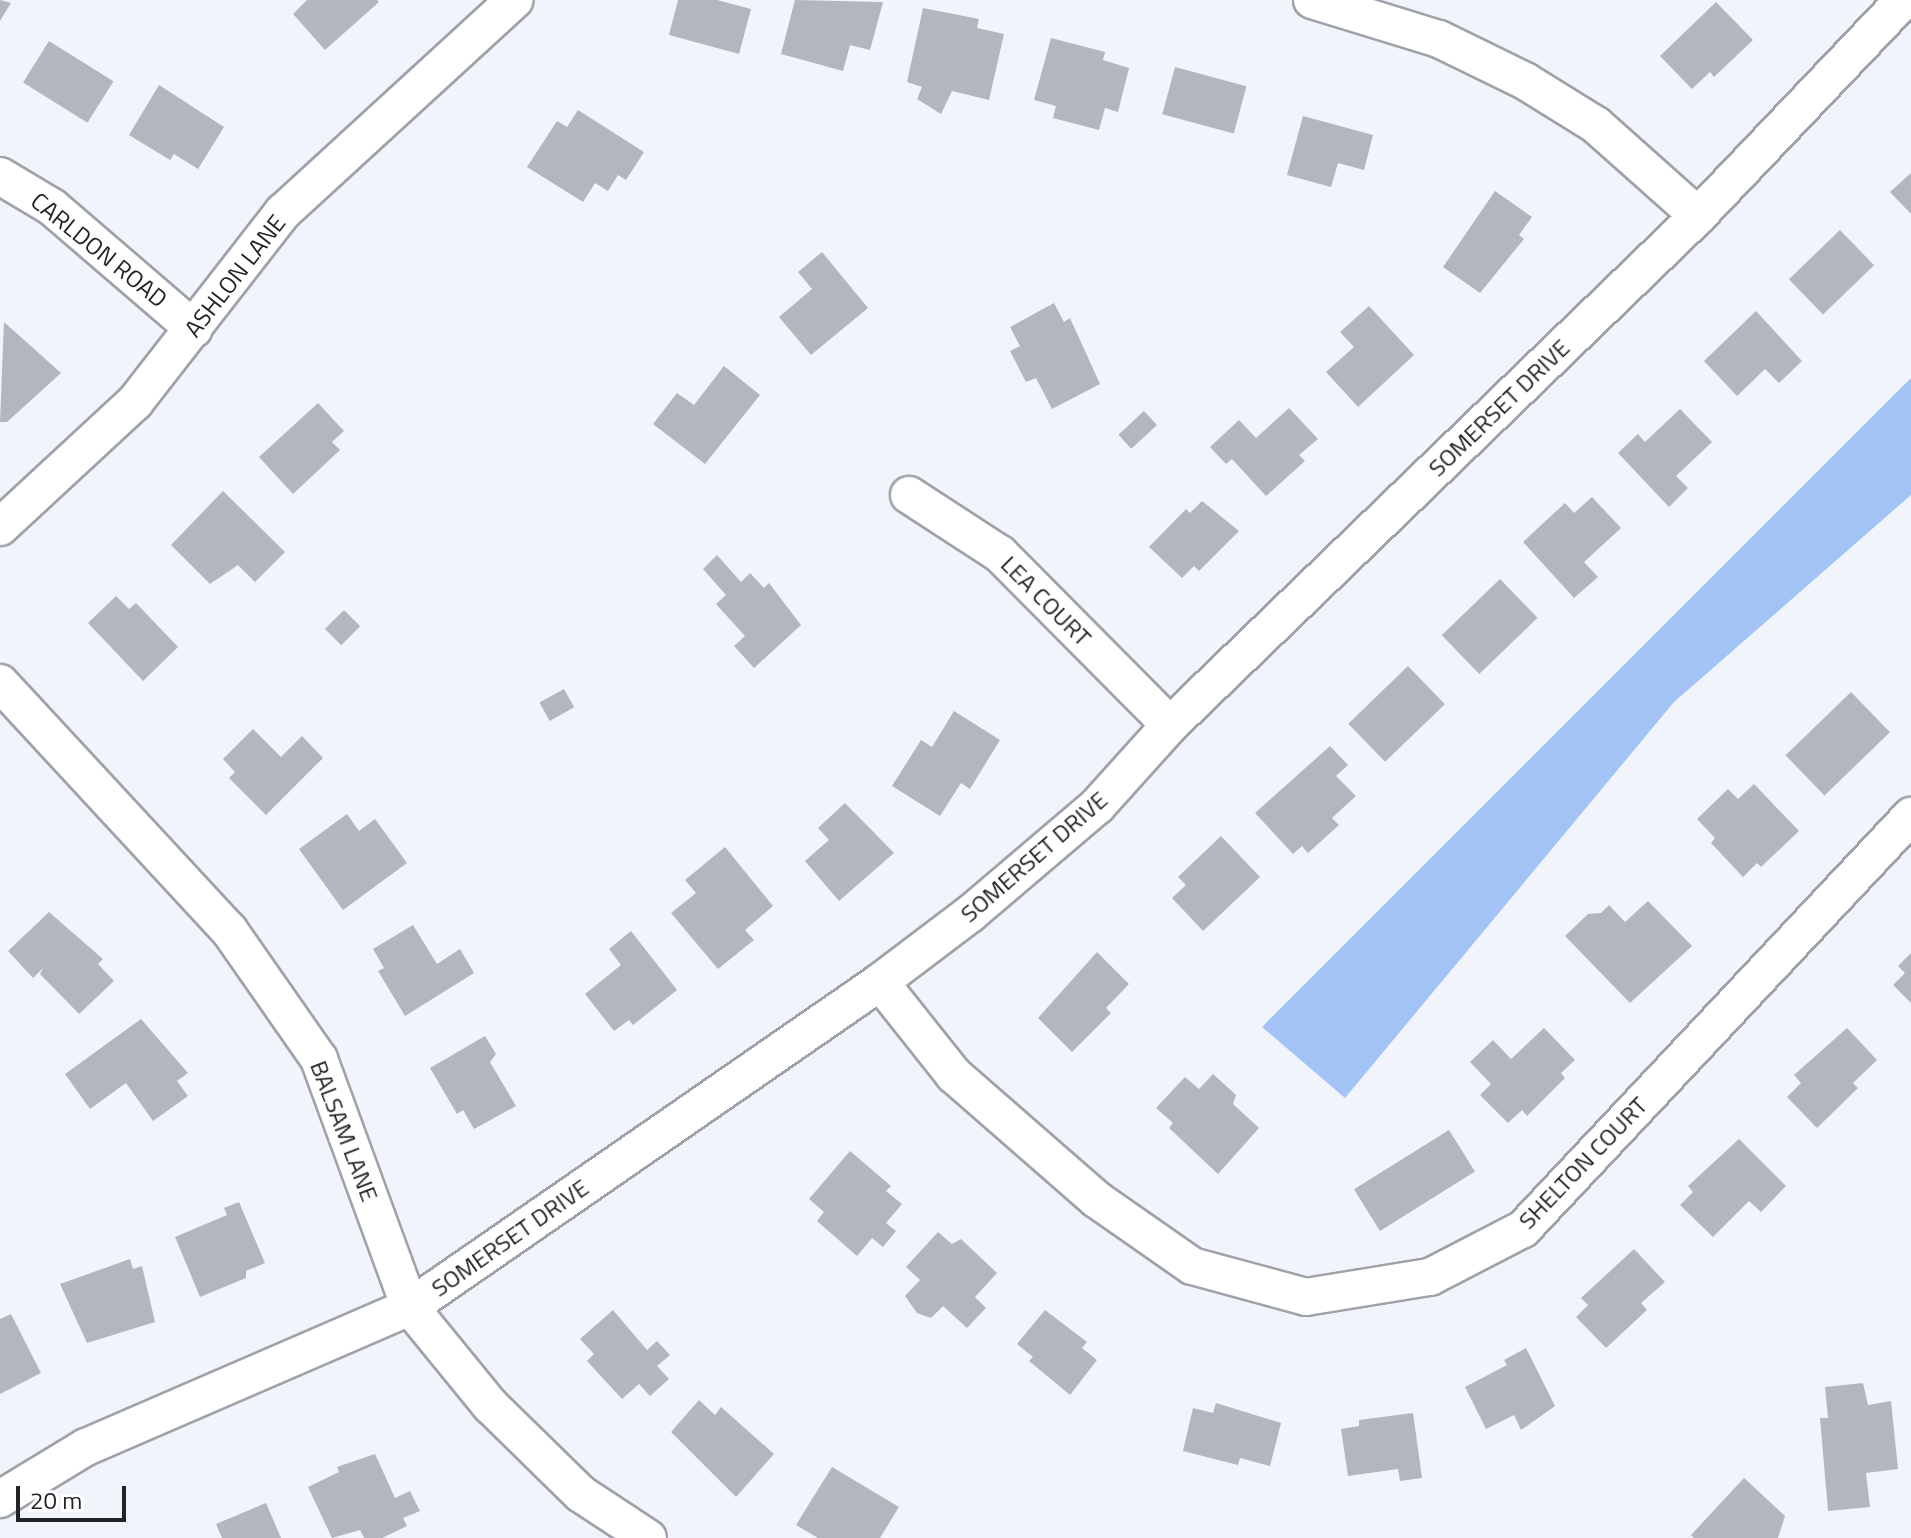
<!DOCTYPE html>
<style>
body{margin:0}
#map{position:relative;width:1911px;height:1538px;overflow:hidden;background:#f1f5fb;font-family:"Titillium Web",sans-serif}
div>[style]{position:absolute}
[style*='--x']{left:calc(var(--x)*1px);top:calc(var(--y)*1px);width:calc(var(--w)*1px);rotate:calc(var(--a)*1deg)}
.forest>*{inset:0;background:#a3c2f6}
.building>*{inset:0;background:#b3b6bc;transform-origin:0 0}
.roads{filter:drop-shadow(2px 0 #9fa2a8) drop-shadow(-2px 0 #9fa2a8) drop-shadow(0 2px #9fa2a8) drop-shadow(0 -2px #9fa2a8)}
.minor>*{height:36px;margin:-18px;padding:0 18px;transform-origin:18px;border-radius:18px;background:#fff}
span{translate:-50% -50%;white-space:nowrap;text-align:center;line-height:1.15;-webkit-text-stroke:8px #fff;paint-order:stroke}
.street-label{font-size:24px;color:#212325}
.scale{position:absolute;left:16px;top:1486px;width:110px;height:36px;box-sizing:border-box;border:4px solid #212325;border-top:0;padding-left:10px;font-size:24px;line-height:28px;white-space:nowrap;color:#212325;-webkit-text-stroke:6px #fff;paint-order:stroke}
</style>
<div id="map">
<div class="forest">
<i style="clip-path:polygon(1911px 378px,1911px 495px,1674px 702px,1345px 1098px,1262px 1027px)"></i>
</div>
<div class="building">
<i style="clip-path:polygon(0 0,11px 3px,0 21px)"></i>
<i style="clip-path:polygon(307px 0,377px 0,379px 2px,325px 50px,293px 14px)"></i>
<i style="clip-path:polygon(678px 0,717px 0,751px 9px,739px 54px,669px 35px)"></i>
<i style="clip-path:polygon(795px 0,883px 2px,870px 50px,850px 45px,843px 71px,781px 54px)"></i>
<i style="clip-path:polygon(1716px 2px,1753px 40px,1714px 77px,1710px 72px,1692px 89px,1660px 56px)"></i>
<i style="clip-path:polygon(923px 8px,979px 19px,977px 28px,1004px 34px,989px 100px,952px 91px,941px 114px,917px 99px,922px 87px,907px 82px)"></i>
<i style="clip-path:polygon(1051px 38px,1105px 52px,1103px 60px,1129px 68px,1118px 112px,1105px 108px,1099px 130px,1053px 118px,1056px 106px,1034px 100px)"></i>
<i style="left:49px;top:41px;width:76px;height:49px;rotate:32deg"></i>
<i style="left:1175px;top:67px;width:74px;height:49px;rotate:15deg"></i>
<i style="clip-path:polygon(159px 85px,224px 127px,198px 169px,174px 154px,170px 160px,129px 135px)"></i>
<i style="clip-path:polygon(578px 110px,644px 152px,626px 180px,618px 175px,608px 191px,595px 183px,583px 202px,527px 167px,557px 121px,567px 127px)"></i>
<i style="clip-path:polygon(1303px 116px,1373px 135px,1364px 170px,1338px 163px,1331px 187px,1287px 175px)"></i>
<i style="clip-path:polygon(1911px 173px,1911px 214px,1890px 192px)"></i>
<i style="clip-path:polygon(1495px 191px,1532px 217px,1519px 235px,1524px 239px,1480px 293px,1443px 267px)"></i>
<i style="left:1840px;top:230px;width:49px;height:71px;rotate:46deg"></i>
<i style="clip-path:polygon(822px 252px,868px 308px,811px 355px,779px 317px,812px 289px,798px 272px)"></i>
<i style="clip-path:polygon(1054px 303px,1064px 322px,1070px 318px,1100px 384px,1052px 409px,1036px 378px,1026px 382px,1010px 351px,1020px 346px,1010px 327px)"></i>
<i style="clip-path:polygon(1369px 306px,1414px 355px,1358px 407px,1326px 372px,1354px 347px,1340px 332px)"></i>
<i style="clip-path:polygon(1756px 311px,1802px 361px,1779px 383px,1765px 369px,1737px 396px,1704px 361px)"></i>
<i style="clip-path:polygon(4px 322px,61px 373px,7px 422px,0 422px)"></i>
<i style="clip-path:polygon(724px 366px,760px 395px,705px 464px,653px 424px,677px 393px,694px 405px)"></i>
<i style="clip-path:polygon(318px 403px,344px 431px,332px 442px,340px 450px,293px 494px,259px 457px)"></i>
<i style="clip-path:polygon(1289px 408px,1318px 439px,1299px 455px,1305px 461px,1266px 496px,1232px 459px,1226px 464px,1210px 447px,1239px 420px,1256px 438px)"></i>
<i style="clip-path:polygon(1680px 409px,1712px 442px,1676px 476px,1688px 488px,1669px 507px,1618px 453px,1638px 434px,1645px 442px)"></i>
<i style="left:1144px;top:411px;width:19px;height:35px;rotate:47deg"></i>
<i style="clip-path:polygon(223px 491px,285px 552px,255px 582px,238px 565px,210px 584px,171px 545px)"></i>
<i style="clip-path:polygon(1592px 497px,1621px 528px,1584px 562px,1598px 577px,1574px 598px,1523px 542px,1565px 503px,1574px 513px)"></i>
<i style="clip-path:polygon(1202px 501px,1239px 531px,1199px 571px,1194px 566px,1182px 578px,1149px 547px,1186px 509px,1190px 513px)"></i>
<i style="clip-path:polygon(717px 555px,741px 582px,750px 573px,764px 588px,769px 583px,801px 625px,754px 668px,734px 646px,745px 636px,716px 604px,726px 595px,703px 569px)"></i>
<i style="left:1500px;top:579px;width:54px;height:81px;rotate:46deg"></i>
<i style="clip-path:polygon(116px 596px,129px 609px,136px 603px,178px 647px,143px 681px,88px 623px)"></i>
<i style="left:344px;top:610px;width:23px;height:27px;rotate:45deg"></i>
<i style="left:1408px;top:666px;width:53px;height:83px;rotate:46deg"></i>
<i style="left:564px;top:689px;width:21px;height:28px;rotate:61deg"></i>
<i style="left:1851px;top:692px;width:56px;height:91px;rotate:46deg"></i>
<i style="clip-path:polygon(954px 711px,1000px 740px,970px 789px,961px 783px,940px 816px,892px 786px,921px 740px,932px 747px)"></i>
<i style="clip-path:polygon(253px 729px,281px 757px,302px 736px,323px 758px,266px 815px,229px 778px,235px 772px,223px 759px)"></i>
<i style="clip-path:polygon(1330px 746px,1348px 765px,1336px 776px,1356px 796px,1332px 818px,1339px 825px,1308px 853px,1302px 846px,1293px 854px,1255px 813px)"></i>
<i style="clip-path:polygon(1754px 784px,1799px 831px,1761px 867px,1757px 863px,1743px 877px,1711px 843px,1715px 838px,1697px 819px,1728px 789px,1738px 799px)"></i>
<i style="clip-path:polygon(845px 803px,894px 853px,839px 901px,805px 861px,829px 840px,818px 828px)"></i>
<i style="clip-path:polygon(347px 814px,359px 831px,375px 819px,407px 863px,343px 910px,299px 849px)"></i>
<i style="clip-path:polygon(1221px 836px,1260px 877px,1203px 931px,1172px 898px,1186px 885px,1178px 877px)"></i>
<i style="clip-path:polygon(725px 847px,773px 906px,745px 930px,754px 940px,718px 969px,671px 913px,696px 893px,685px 880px)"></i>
<i style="clip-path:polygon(1648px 901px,1692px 946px,1630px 1003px,1565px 936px,1588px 914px,1601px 913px,1609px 905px,1625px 922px)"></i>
<i style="clip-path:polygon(49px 912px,103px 959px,98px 964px,114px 981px,79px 1014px,40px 974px,43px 968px,33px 978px,8px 951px)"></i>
<i style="clip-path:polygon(413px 925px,437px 964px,460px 949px,474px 973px,405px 1016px,378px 971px,384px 968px,373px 949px)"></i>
<i style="clip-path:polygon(631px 931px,677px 990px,633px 1025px,629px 1020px,614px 1031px,585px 994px,621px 965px,609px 949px)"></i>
<i style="clip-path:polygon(1097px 952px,1129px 984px,1106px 1008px,1111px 1013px,1072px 1052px,1038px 1018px)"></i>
<i style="clip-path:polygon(1911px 953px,1911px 1003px,1893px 985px,1905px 973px,1898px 966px)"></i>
<i style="clip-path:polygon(141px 1019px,188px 1073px,177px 1081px,188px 1096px,153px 1121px,126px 1083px,90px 1109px,65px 1074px)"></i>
<i style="clip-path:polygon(1544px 1028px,1575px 1060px,1561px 1073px,1565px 1078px,1527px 1116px,1522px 1110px,1508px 1123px,1480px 1095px,1491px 1084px,1470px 1062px,1493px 1040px,1511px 1059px)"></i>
<i style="clip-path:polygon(1847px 1028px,1877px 1060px,1853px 1083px,1858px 1088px,1817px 1128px,1787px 1097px,1801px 1083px,1794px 1075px)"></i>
<i style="clip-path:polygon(485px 1036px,496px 1054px,490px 1062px,516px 1106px,474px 1129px,463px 1110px,457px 1114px,430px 1068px)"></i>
<i style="clip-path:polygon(1213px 1074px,1236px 1095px,1233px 1104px,1259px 1128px,1218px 1174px,1169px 1128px,1173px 1123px,1156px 1108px,1185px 1077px,1199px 1089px)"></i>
<i style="left:1449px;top:1130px;width:49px;height:112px;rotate:58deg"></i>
<i style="clip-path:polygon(1739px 1139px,1786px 1186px,1761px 1212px,1749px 1201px,1713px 1237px,1680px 1205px,1693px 1192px,1688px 1186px)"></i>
<i style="clip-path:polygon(850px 1151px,891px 1186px,886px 1191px,902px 1204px,886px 1223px,896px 1231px,883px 1247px,872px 1238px,857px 1256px,817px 1221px,824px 1212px,809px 1199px)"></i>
<i style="clip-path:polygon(239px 1202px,265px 1263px,246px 1271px,246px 1278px,200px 1297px,175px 1237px,227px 1215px,224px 1208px)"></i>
<i style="clip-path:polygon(938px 1232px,952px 1244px,961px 1239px,997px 1273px,975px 1297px,986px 1308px,967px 1328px,943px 1306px,931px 1318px,917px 1313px,905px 1296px,920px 1280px,906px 1267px)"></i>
<i style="clip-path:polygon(1634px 1249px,1665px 1282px,1641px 1303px,1647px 1310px,1606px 1348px,1576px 1317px,1588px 1305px,1581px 1298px)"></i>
<i style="clip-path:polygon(130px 1259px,133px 1269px,142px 1266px,155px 1322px,87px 1343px,60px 1284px)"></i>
<i style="clip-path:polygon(613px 1310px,647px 1350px,657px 1341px,670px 1355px,657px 1366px,669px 1379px,650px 1396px,639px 1384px,622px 1399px,587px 1361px,594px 1354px,580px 1339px)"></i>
<i style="clip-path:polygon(1045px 1310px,1087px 1342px,1082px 1348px,1097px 1360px,1070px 1395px,1029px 1361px,1033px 1357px,1017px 1344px)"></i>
<i style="clip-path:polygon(11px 1314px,41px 1373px,0 1394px,0 1319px)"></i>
<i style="clip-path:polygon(1526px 1348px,1555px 1406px,1521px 1430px,1514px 1415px,1486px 1429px,1465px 1387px,1507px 1365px,1504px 1360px)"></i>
<i style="clip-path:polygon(1863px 1383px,1868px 1405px,1891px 1401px,1898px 1469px,1866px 1473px,1870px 1507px,1828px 1511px,1820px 1418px,1828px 1418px,1825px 1387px)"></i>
<i style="clip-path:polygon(699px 1400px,715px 1415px,721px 1407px,774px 1454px,736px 1497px,671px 1432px)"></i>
<i style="clip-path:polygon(1216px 1403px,1281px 1423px,1270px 1466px,1240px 1458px,1238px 1465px,1183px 1451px,1193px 1408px,1213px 1413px)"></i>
<i style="clip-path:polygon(1413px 1413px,1422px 1478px,1400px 1481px,1398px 1469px,1348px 1476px,1341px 1429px,1359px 1426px,1359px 1420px)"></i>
<i style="clip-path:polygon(375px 1454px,395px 1498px,410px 1491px,420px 1511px,403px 1518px,407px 1526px,382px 1538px,364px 1538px,360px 1530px,332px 1538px,308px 1487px,339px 1472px,337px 1467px)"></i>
<i style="clip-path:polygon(832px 1467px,899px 1507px,880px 1538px,818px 1538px,796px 1525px)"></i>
<i style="clip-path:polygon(1744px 1478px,1785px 1516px,1778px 1538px,1694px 1538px,1691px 1535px)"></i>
<i style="clip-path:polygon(266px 1503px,281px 1538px,222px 1538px,216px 1524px)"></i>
</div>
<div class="roads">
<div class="minor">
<i style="--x:1312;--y:0;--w:133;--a:17.1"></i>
<i style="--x:1439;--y:39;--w:96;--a:26"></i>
<i style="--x:1525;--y:81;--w:84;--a:31.8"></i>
<i style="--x:1596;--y:125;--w:137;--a:41.7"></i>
<i style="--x:0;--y:176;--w:61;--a:30.8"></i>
<i style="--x:52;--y:207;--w:187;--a:40.7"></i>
<i style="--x:909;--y:495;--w:108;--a:33"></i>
<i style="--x:1000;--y:554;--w:241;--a:45.2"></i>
<i style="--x:0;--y:527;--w:184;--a:-42.8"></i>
<i style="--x:135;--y:402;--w:241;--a:-52.1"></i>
<i style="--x:283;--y:212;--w:314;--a:-42.5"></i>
<i style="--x:0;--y:683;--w:337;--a:47.2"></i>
<i style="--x:229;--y:930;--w:157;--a:55.1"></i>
<i style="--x:319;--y:1059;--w:264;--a:69.9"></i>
<i style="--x:410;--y:1307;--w:127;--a:50.8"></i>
<i style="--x:490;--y:1405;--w:127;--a:44.4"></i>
<i style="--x:581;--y:1494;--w:80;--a:33.3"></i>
<i style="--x:880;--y:982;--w:119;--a:51.5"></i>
<i style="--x:954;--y:1075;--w:189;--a:41.1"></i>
<i style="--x:1096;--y:1199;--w:117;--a:34.9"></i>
<i style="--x:1192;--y:1266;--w:118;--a:15.2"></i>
<i style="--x:1306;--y:1297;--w:126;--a:-9.2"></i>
<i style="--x:1430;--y:1277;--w:105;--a:-27.3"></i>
<i style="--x:1523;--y:1229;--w:567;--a:-46.79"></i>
<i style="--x:0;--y:1499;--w:100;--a:-31.2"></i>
<i style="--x:86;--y:1447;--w:353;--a:-23.4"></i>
<i style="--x:410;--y:1307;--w:571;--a:-34.66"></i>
<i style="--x:880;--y:982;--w:113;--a:-37.1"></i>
<i style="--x:970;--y:914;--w:167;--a:-40.4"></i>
<i style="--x:1097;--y:806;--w:109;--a:-48"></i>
<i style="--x:1170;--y:725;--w:733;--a:-43.95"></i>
<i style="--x:1698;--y:216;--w:298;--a:-46.4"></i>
</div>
</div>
<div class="street-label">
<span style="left:99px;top:250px;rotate:39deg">CARLDON ROAD</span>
<span style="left:235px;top:276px;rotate:-52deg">ASHLON LANE</span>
<span style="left:1499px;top:408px;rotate:-44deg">SOMERSET DRIVE</span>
<span style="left:1046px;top:601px;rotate:45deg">LEA COURT</span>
<span style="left:1034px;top:857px;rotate:-41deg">SOMERSET DRIVE</span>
<span style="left:344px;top:1131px;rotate:69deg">BALSAM LANE</span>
<span style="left:1583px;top:1163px;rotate:-46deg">SHELTON COURT</span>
<span style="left:510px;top:1238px;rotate:-35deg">SOMERSET DRIVE</span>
</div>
<div class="scale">20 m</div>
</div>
